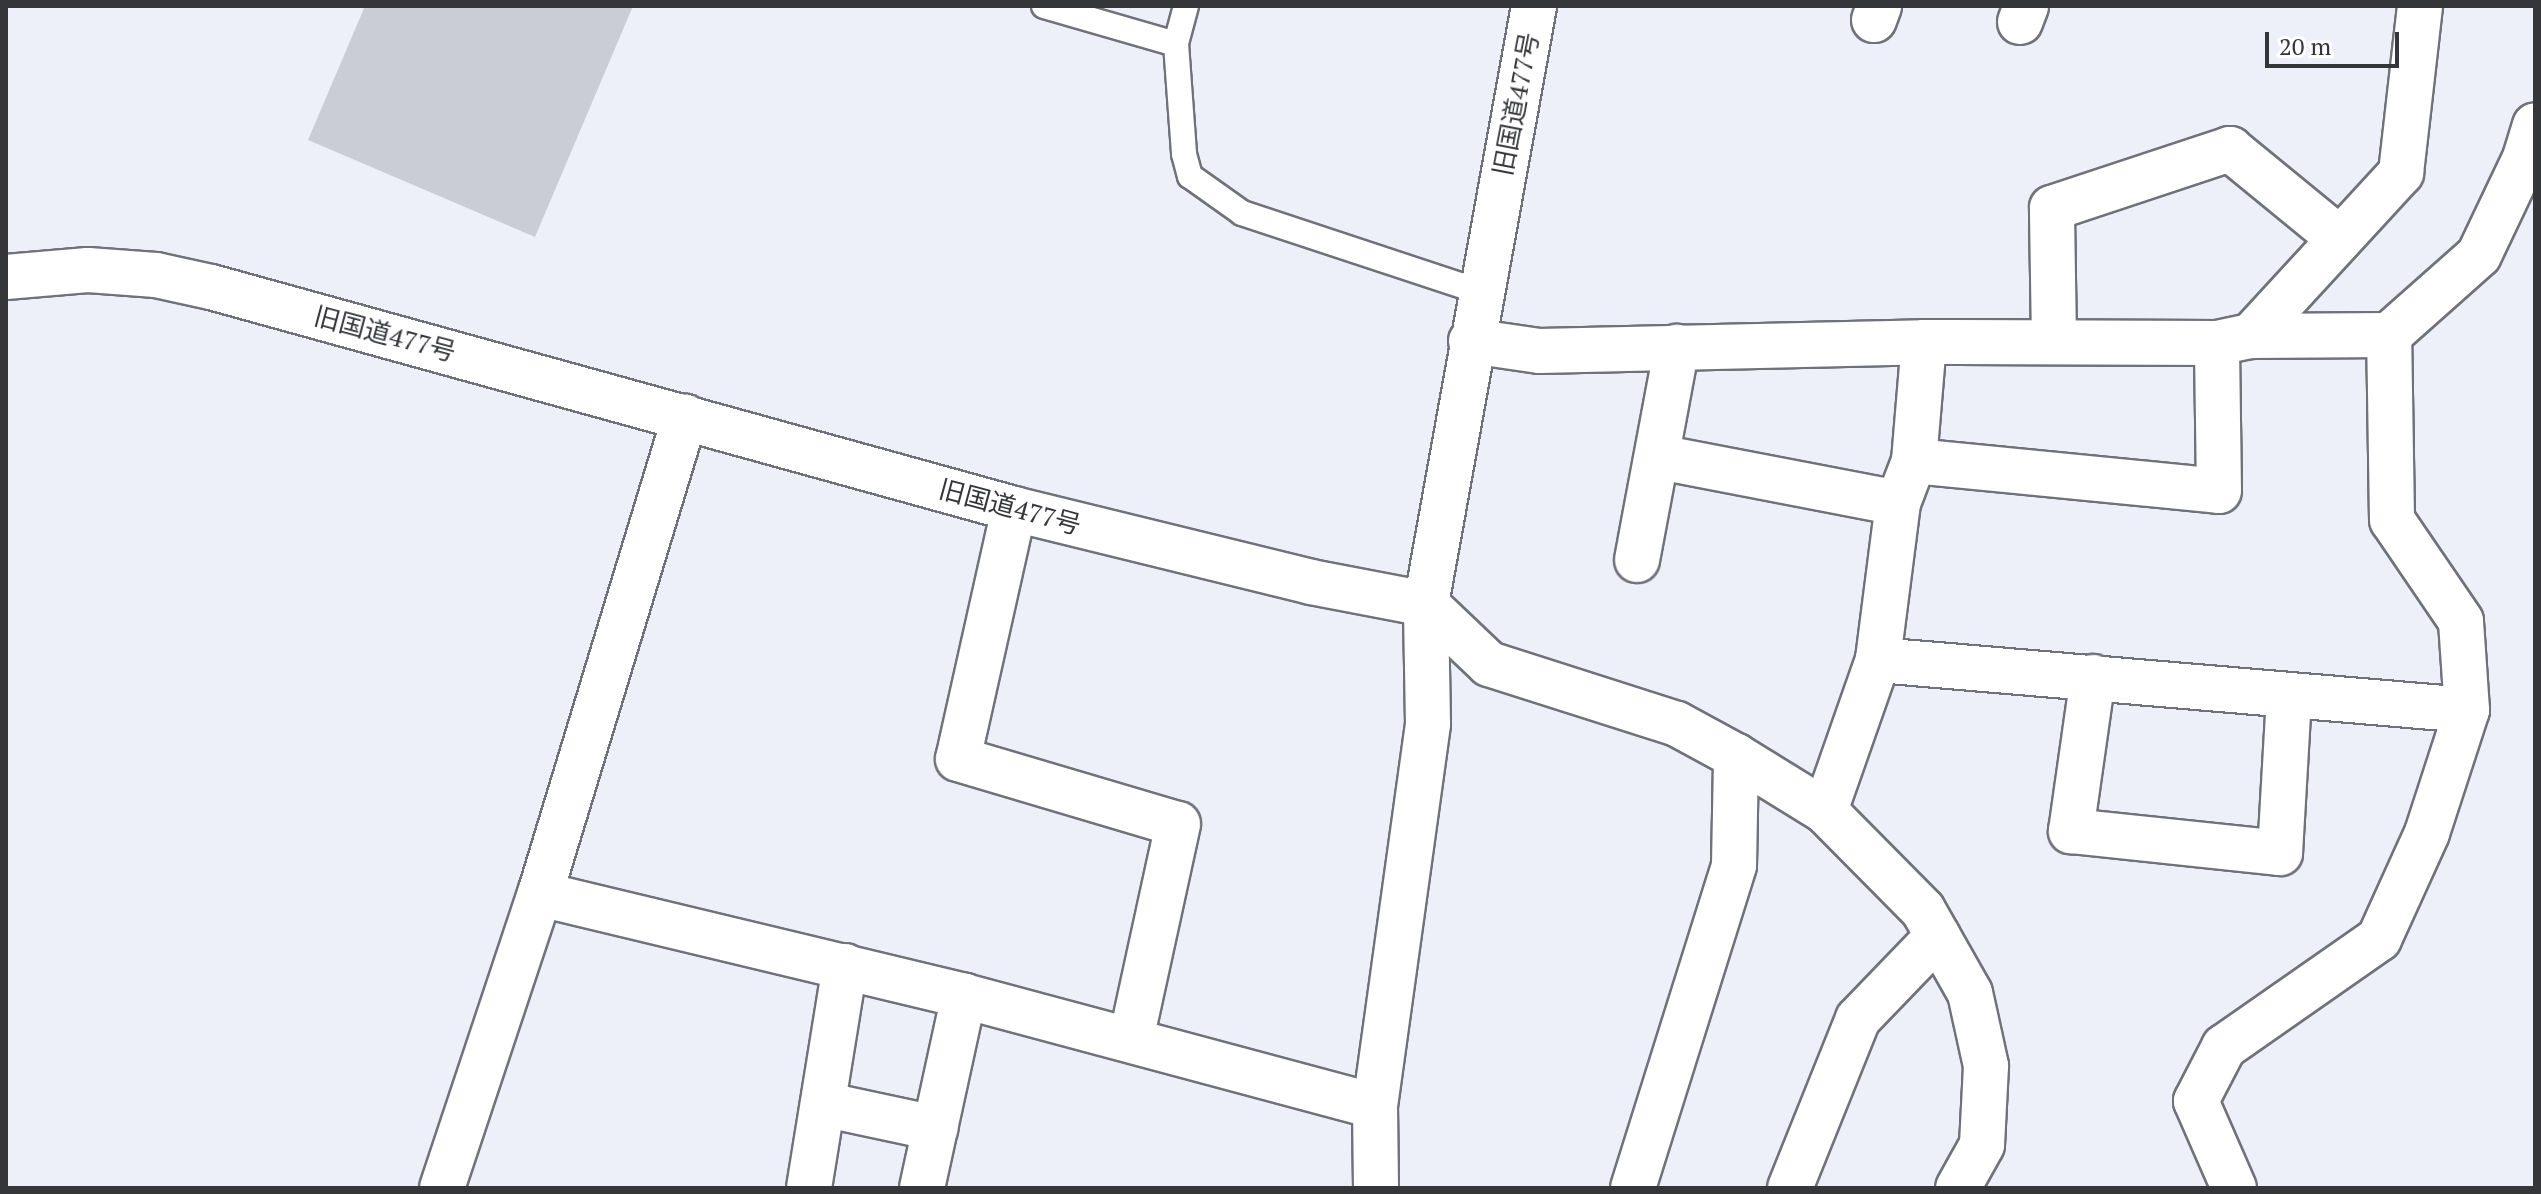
<!DOCTYPE html>
<meta charset="utf-8">
<style>
body{margin:0}
#map{position:relative;width:2541px;height:1194px;overflow:hidden;background:#edf0f9;font-family:"PT Serif","Noto Sans JP",serif}
div>[style]{position:absolute}
[style*='--x']{left:calc(var(--x)*1px);top:calc(var(--y)*1px);width:calc(var(--w)*1px);rotate:calc(var(--a)*1deg)}
.building>*{inset:0;background:#cacdd6}
.roads{filter:drop-shadow(2px 0 #70727a) drop-shadow(-2px 0 #70727a) drop-shadow(0 2px #70727a) drop-shadow(0 -2px #70727a)}
.lane>*{height:24px;margin:-12px;padding:0 12px;transform-origin:12px;border-radius:12px;background:#fff}
.street>*{height:44px;margin:-22px;padding:0 22px;transform-origin:22px;border-radius:22px;background:#fff}
.secondary>*{height:44px;margin:-22px;padding:0 22px;transform-origin:22px;border-radius:22px;background:#fff}
span{translate:-50% -50%;white-space:nowrap;text-align:center;line-height:1.15;-webkit-text-stroke:8px #fff;paint-order:stroke}
.street-label{font-size:26px;color:#35363a}
.frame{position:absolute;inset:0;border:8px solid #35363a;pointer-events:none}
.scale{position:absolute;left:2265px;top:32px;width:134px;height:36px;box-sizing:border-box;border:4px solid #35363a;border-top:0;padding-left:10px;font-size:24px;line-height:28px;white-space:nowrap;color:#35363a;-webkit-text-stroke:6px #fff;paint-order:stroke}
</style>
<div id="map">
<div class="building">
<i style="clip-path:polygon(365px 6px,633px 6px,535px 237px,308px 140px)"></i>
</div>
<div class="roads">
<div class="lane">
<i style="--x:1044;--y:6;--w:137;--a:16.1"></i>
<i style="--x:1186;--y:6;--w:39;--a:105"></i>
<i style="--x:1176;--y:44;--w:110;--a:85.8"></i>
<i style="--x:1184;--y:154;--w:23;--a:75"></i>
<i style="--x:1190;--y:176;--w:64;--a:35.4"></i>
<i style="--x:1242;--y:213;--w:252;--a:18.3"></i>
</div>
<div class="street">
<i style="--x:1874;--y:20;--w:15;--a:-70"></i>
<i style="--x:2020;--y:22;--w:17;--a:-69"></i>
<i style="--x:2251;--y:336;--w:222;--a:-47.4"></i>
<i style="--x:2401;--y:173;--w:168;--a:-83.5"></i>
<i style="--x:1471;--y:341;--w:69;--a:8.4"></i>
<i style="--x:1539;--y:351;--w:385;--a:-1.3"></i>
<i style="--x:1924;--y:342;--w:293;--a:0.2"></i>
<i style="--x:2217;--y:343;--w:35;--a:-12"></i>
<i style="--x:2251;--y:336;--w:138;--a:-0.4"></i>
<i style="--x:2389;--y:335;--w:120;--a:-41.6"></i>
<i style="--x:2479;--y:255;--w:107;--a:-64.6"></i>
<i style="--x:2525;--y:158;--w:34;--a:-73"></i>
<i style="--x:2054;--y:341;--w:133;--a:-90.9"></i>
<i style="--x:2052;--y:208;--w:188;--a:-18.3"></i>
<i style="--x:2230;--y:149;--w:142;--a:39.3"></i>
<i style="--x:1924;--y:342;--w:119;--a:94.8"></i>
<i style="--x:1914;--y:461;--w:45;--a:110.9"></i>
<i style="--x:1898;--y:503;--w:158;--a:97.3"></i>
<i style="--x:1878;--y:660;--w:591;--a:4.85"></i>
<i style="--x:1659;--y:457;--w:243;--a:10.9"></i>
<i style="--x:1914;--y:461;--w:306;--a:5.6"></i>
<i style="--x:2219;--y:491;--w:148;--a:-90.8"></i>
<i style="--x:1014;--y:509;--w:256;--a:102.6"></i>
<i style="--x:958;--y:759;--w:229;--a:16.5"></i>
<i style="--x:1178;--y:824;--w:220;--a:102.3"></i>
<i style="--x:1637;--y:560;--w:217;--a:-79.4"></i>
<i style="--x:1426;--y:604;--w:87;--a:43.6"></i>
<i style="--x:1489;--y:664;--w:197;--a:17.7"></i>
<i style="--x:1677;--y:724;--w:67;--a:28.5"></i>
<i style="--x:1736;--y:756;--w:105;--a:31.7"></i>
<i style="--x:1825;--y:811;--w:139;--a:45.3"></i>
<i style="--x:1923;--y:910;--w:95;--a:60.5"></i>
<i style="--x:1970;--y:993;--w:75;--a:77.6"></i>
<i style="--x:1986;--y:1066;--w:79;--a:92.9"></i>
<i style="--x:1982;--y:1145;--w:49;--a:119.2"></i>
<i style="--x:2093;--y:677;--w:156;--a:98.1"></i>
<i style="--x:2071;--y:831;--w:210;--a:6"></i>
<i style="--x:2280;--y:853;--w:156;--a:-86.7"></i>
<i style="--x:1825;--y:811;--w:160;--a:-70.7"></i>
<i style="--x:540;--y:894;--w:436;--a:13.5"></i>
<i style="--x:964;--y:996;--w:425;--a:15"></i>
<i style="--x:823;--y:1104;--w:115;--a:12.1"></i>
<i style="--x:442;--y:1188;--w:310;--a:-71.6"></i>
<i style="--x:540;--y:894;--w:499;--a:-73.1"></i>
<i style="--x:809;--y:1188;--w:225;--a:-80.8"></i>
<i style="--x:922;--y:1188;--w:197;--a:-77.7"></i>
<i style="--x:1633;--y:1188;--w:338;--a:-72.6"></i>
<i style="--x:1734;--y:865;--w:109;--a:-88.9"></i>
<i style="--x:1790;--y:1188;--w:182;--a:-68.1"></i>
<i style="--x:1858;--y:1019;--w:115;--a:-46.1"></i>
<i style="--x:2234;--y:1188;--w:95;--a:-113.6"></i>
<i style="--x:2196;--y:1101;--w:61;--a:-62.6"></i>
<i style="--x:2224;--y:1047;--w:189;--a:-34.9"></i>
<i style="--x:2379;--y:939;--w:116;--a:-65.6"></i>
<i style="--x:2427;--y:833;--w:129;--a:-72"></i>
<i style="--x:2467;--y:710;--w:89;--a:-93.9"></i>
<i style="--x:2461;--y:621;--w:122;--a:-124.3"></i>
<i style="--x:2392;--y:520;--w:185;--a:-90.9"></i>
</div>
<div class="secondary">
<i style="--x:6;--y:277;--w:82;--a:-4.9"></i>
<i style="--x:88;--y:270;--w:68;--a:4.2"></i>
<i style="--x:156;--y:275;--w:56;--a:12.3"></i>
<i style="--x:211;--y:287;--w:833;--a:15.45"></i>
<i style="--x:1014;--y:509;--w:306;--a:13.8"></i>
<i style="--x:1311;--y:582;--w:117;--a:10.8"></i>
<i style="--x:1376;--y:1188;--w:82;--a:-90.7"></i>
<i style="--x:1375;--y:1106;--w:386;--a:-82.1"></i>
<i style="--x:1428;--y:724;--w:120;--a:-91"></i>
<i style="--x:1426;--y:604;--w:608;--a:-79.76"></i>
</div>
</div>
<div class="street-label">
<span style="left:1516px;top:104px;rotate:-79deg">旧国道477号</span>
<span style="left:385px;top:334px;rotate:15deg">旧国道477号</span>
<span style="left:1010px;top:507px;rotate:15deg">旧国道477号</span>
</div>
<div class="frame"></div>
<div class="scale">20 m</div>
</div>
